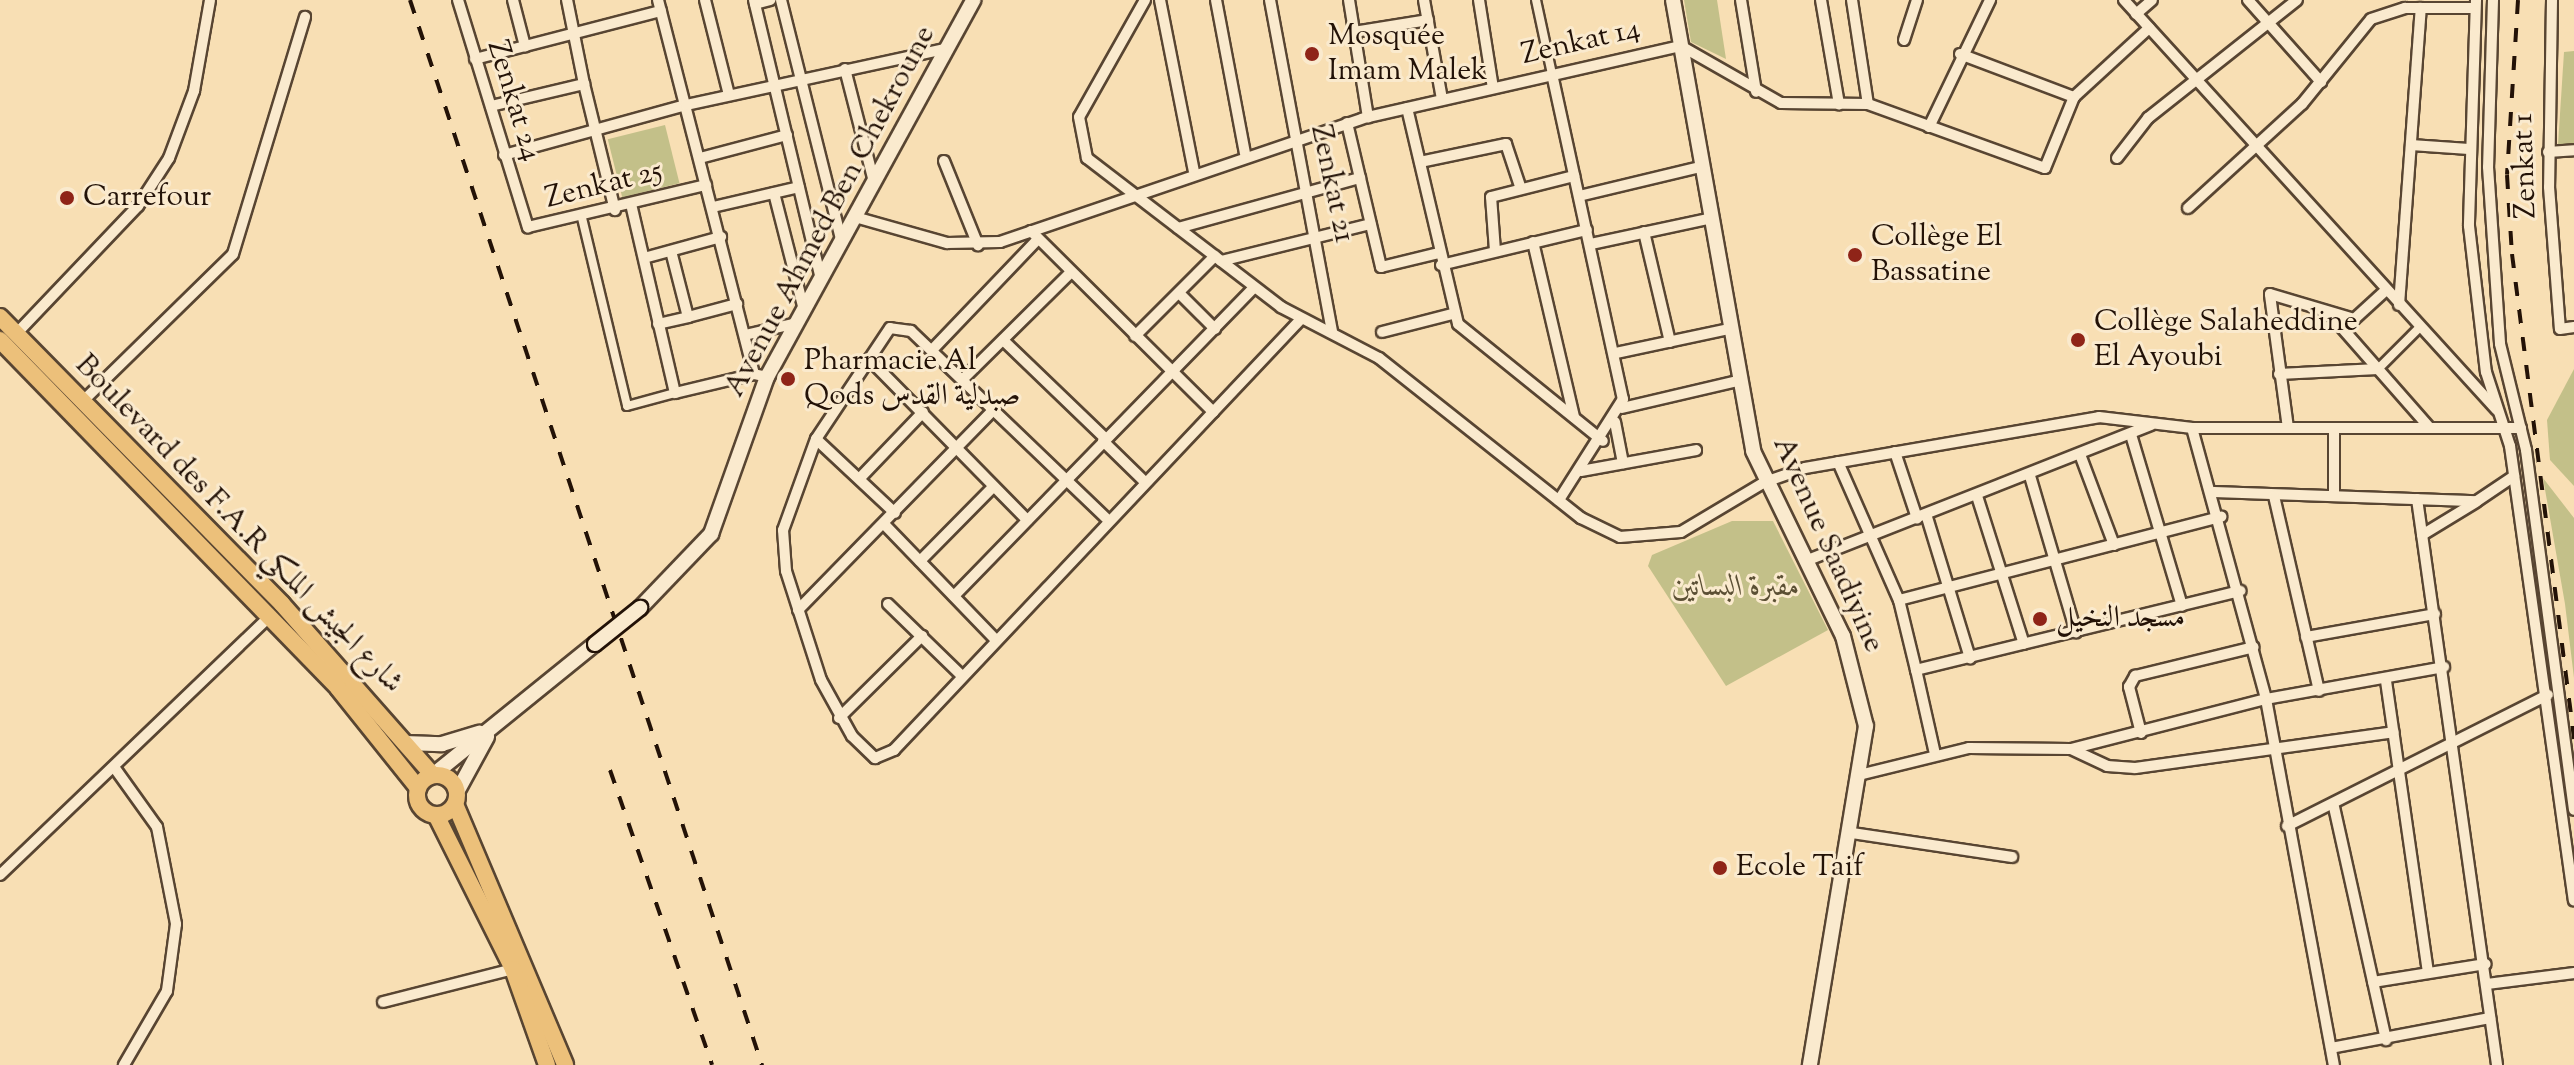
<!DOCTYPE html>
<meta charset="utf-8">
<style>
body{margin:0}
#map{position:relative;width:2574px;height:1065px;overflow:hidden;background:#f8dfb4;font-family:"Sorts Mill Goudy",Amiri,serif}
div>[style]{position:absolute}
[style*='--x']{left:calc(var(--x)*1px);top:calc(var(--y)*1px);width:calc(var(--w)*1px);rotate:calc(var(--a)*1deg)}
.green>*{inset:0;background:#c3c089;transform-origin:0 0}
.roads{filter:drop-shadow(2px 0 #584532) drop-shadow(-2px 0 #584532) drop-shadow(0 2px #584532) drop-shadow(0 -2px #584532)}
.pedestrian>*{height:8px;margin:-4px;padding:0 4px;transform-origin:4px;border-radius:4px;background:#faeace}
.minor>*{height:10px;margin:-5px;padding:0 5px;transform-origin:5px;border-radius:5px;background:#faeace}
.secondary>*{height:14px;margin:-7px;padding:0 7px;transform-origin:7px;border-radius:7px;background:#faeace}
.primary>*{height:16px;margin:-8px;padding:0 8px;transform-origin:8px;border-radius:8px;background:#ecc07a}
.primary>.ring{margin:-8px;padding:0;box-sizing:content-box;background:none;border:16px solid #ecc07a;border-radius:50%}
.rail>*{height:4px;margin-top:-2px;transform-origin:0;background:repeating-linear-gradient(90deg,#231207 0 14px,transparent 0 28px)}
.bridges{filter:drop-shadow(2px 0 #231207) drop-shadow(-2px 0 #231207) drop-shadow(0 2px #231207) drop-shadow(0 -2px #231207)}
.secondary-bridge>*{height:14px;margin:-7px;padding:0 7px;transform-origin:7px;border-radius:7px;background:#faeace}
.dots>*{width:22px;height:22px;translate:-50% -50%;box-sizing:border-box;border:4px solid #faeace;border-radius:50%}
span{translate:-50% -50%;white-space:nowrap;text-align:center;line-height:1.15;-webkit-text-stroke:6px #faeace;paint-order:stroke}
.poi-label{font-size:30px;color:#231207}
.left{translate:0 -50%;text-align:left}
.street-label{font-size:30px;color:#231207}
.park-label{font-size:30px;color:#5b4f34;font-style:italic}
</style>
<div id="map">
<div class="green">
<i style="clip-path:polygon(1684px 0,1717px 0,1726px 59px,1691px 42px)"></i>
<i style="clip-path:polygon(2574px 51px,2574px 144px,2558px 145px,2564px 52px)"></i>
<i style="left:665px;top:125px;width:60px;height:59px;rotate:76deg"></i>
<i style="clip-path:polygon(2574px 369px,2574px 486px,2550px 460px,2547px 420px)"></i>
<i style="clip-path:polygon(2543px 478px,2574px 518px,2574px 678px,2565px 604px)"></i>
<i style="clip-path:polygon(1732px 521px,1773px 521px,1828px 630px,1726px 686px,1648px 566px,1652px 555px)"></i>
</div>
<div class="roads">
<div class="pedestrian">
<i style="--x:1536;--y:0;--w:76;--a:77.8"></i>
<i style="--x:582;--y:218;--w:193;--a:76.5"></i>
<i style="--x:627;--y:406;--w:50;--a:-15.2"></i>
<i style="--x:2378;--y:369;--w:58;--a:-45"></i>
</div>
<div class="minor">
<i style="--x:458;--y:0;--w:238;--a:72.9"></i>
<i style="--x:528;--y:227;--w:183;--a:-13.3"></i>
<i style="--x:513;--y:0;--w:48;--a:75.4"></i>
<i style="--x:658;--y:0;--w:386;--a:75.6"></i>
<i style="--x:754;--y:374;--w:13;--a:13"></i>
<i style="--x:705;--y:0;--w:98;--a:75.8"></i>
<i style="--x:754;--y:0;--w:288;--a:76.5"></i>
<i style="--x:781;--y:0;--w:250;--a:75.9"></i>
<i style="--x:1145;--y:0;--w:134;--a:119.4"></i>
<i style="--x:1079;--y:117;--w:42;--a:79"></i>
<i style="--x:1087;--y:158;--w:245;--a:37.5"></i>
<i style="--x:1281;--y:307;--w:110;--a:27.5"></i>
<i style="--x:1379;--y:358;--w:258;--a:38.4"></i>
<i style="--x:1581;--y:518;--w:43;--a:26"></i>
<i style="--x:1620;--y:537;--w:61;--a:-4.7"></i>
<i style="--x:1681;--y:532;--w:98;--a:-30.8"></i>
<i style="--x:1765;--y:482;--w:42;--a:-19.3"></i>
<i style="--x:1805;--y:468;--w:298;--a:-9.8"></i>
<i style="--x:2099;--y:417;--w:94;--a:6.7"></i>
<i style="--x:2192;--y:428;--w:329;--a:0"></i>
<i style="--x:1160;--y:0;--w:174;--a:78.8"></i>
<i style="--x:1216;--y:0;--w:156;--a:79.3"></i>
<i style="--x:1270;--y:0;--w:337;--a:79.4"></i>
<i style="--x:1349;--y:0;--w:119;--a:80.8"></i>
<i style="--x:1424;--y:0;--w:101;--a:79.7"></i>
<i style="--x:1479;--y:0;--w:89;--a:81"></i>
<i style="--x:1741;--y:0;--w:93;--a:80.7"></i>
<i style="--x:1821;--y:0;--w:106;--a:80.2"></i>
<i style="--x:1852;--y:0;--w:105;--a:81.3"></i>
<i style="--x:2124;--y:0;--w:554;--a:47.71"></i>
<i style="--x:2248;--y:0;--w:110;--a:48.3"></i>
<i style="--x:2476;--y:0;--w:226;--a:91.8"></i>
<i style="--x:2469;--y:226;--w:147;--a:83.4"></i>
<i style="--x:2486;--y:372;--w:78;--a:72"></i>
<i style="--x:2510;--y:446;--w:459;--a:82"></i>
<i style="--x:2493;--y:0;--w:167;--a:91.7"></i>
<i style="--x:2488;--y:167;--w:177;--a:86.1"></i>
<i style="--x:2500;--y:344;--w:109;--a:76.2"></i>
<i style="--x:2526;--y:450;--w:363;--a:82.4"></i>
<i style="--x:2552;--y:0;--w:187;--a:90.9"></i>
<i style="--x:2549;--y:187;--w:142;--a:85.6"></i>
<i style="--x:2560;--y:329;--w:14;--a:-8"></i>
<i style="--x:755;--y:4;--w:16;--a:-15"></i>
<i style="--x:2136;--y:14;--w:21;--a:-41"></i>
<i style="--x:1354;--y:32;--w:75;--a:-9.2"></i>
<i style="--x:1904;--y:40;--w:42;--a:-72"></i>
<i style="--x:1960;--y:54;--w:122;--a:20.7"></i>
<i style="--x:475;--y:59;--w:192;--a:-14.5"></i>
<i style="--x:845;--y:69;--w:117;--a:75.6"></i>
<i style="--x:1552;--y:74;--w:333;--a:77.7"></i>
<i style="--x:1623;--y:399;--w:120;--a:122.4"></i>
<i style="--x:584;--y:84;--w:130;--a:76.2"></i>
<i style="--x:491;--y:106;--w:96;--a:-13.3"></i>
<i style="--x:584;--y:84;--w:86;--a:-101.4"></i>
<i style="--x:1407;--y:108;--w:222;--a:76.7"></i>
<i style="--x:1458;--y:324;--w:186;--a:38.9"></i>
<i style="--x:1347;--y:123;--w:148;--a:76.7"></i>
<i style="--x:1381;--y:267;--w:60;--a:-13.6"></i>
<i style="--x:1929;--y:127;--w:141;--a:-64.3"></i>
<i style="--x:2411;--y:145;--w:58;--a:3.9"></i>
<i style="--x:2548;--y:152;--w:26;--a:-4"></i>
<i style="--x:504;--y:155;--w:189;--a:-15.4"></i>
<i style="--x:686;--y:105;--w:266;--a:-12.2"></i>
<i style="--x:700;--y:158;--w:90;--a:-14.8"></i>
<i style="--x:2117;--y:158;--w:51;--a:-52.2"></i>
<i style="--x:2148;--y:118;--w:190;--a:-38.4"></i>
<i style="--x:944;--y:161;--w:91;--a:68"></i>
<i style="--x:1420;--y:162;--w:88;--a:-11.8"></i>
<i style="--x:1506;--y:144;--w:47;--a:71.6"></i>
<i style="--x:774;--y:193;--w:121;--a:75.6"></i>
<i style="--x:1579;--y:196;--w:124;--a:-13.5"></i>
<i style="--x:631;--y:204;--w:194;--a:76.9"></i>
<i style="--x:675;--y:393;--w:81;--a:-13.5"></i>
<i style="--x:713;--y:207;--w:88;--a:-13.1"></i>
<i style="--x:2188;--y:208;--w:154;--a:-42.4"></i>
<i style="--x:2302;--y:104;--w:109;--a:-50.9"></i>
<i style="--x:2371;--y:19;--w:36;--a:-18"></i>
<i style="--x:2405;--y:8;--w:70;--a:0"></i>
<i style="--x:855;--y:217;--w:96;--a:15.8"></i>
<i style="--x:947;--y:243;--w:53;--a:-1.1"></i>
<i style="--x:1000;--y:242;--w:389;--a:-18.8"></i>
<i style="--x:1368;--y:117;--w:321;--a:-12.8"></i>
<i style="--x:1681;--y:46;--w:115;--a:29.7"></i>
<i style="--x:1781;--y:103;--w:87;--a:0.7"></i>
<i style="--x:1868;--y:104;--w:188;--a:19.9"></i>
<i style="--x:2045;--y:168;--w:77;--a:-67.8"></i>
<i style="--x:2074;--y:97;--w:102;--a:-42.6"></i>
<i style="--x:1178;--y:228;--w:189;--a:-15.4"></i>
<i style="--x:1031;--y:231;--w:257;--a:44.8"></i>
<i style="--x:1644;--y:232;--w:113;--a:76.7"></i>
<i style="--x:1533;--y:242;--w:180;--a:76.8"></i>
<i style="--x:1591;--y:244;--w:120;--a:-12.1"></i>
<i style="--x:671;--y:251;--w:68;--a:75.6"></i>
<i style="--x:688;--y:317;--w:51;--a:-14.9"></i>
<i style="--x:1495;--y:251;--w:54;--a:-94.2"></i>
<i style="--x:1491;--y:197;--w:86;--a:-14.2"></i>
<i style="--x:644;--y:258;--w:80;--a:-15.3"></i>
<i style="--x:1221;--y:261;--w:154;--a:-13.9"></i>
<i style="--x:1441;--y:265;--w:150;--a:-13.5"></i>
<i style="--x:1179;--y:293;--w:51;--a:45"></i>
<i style="--x:2399;--y:305;--w:298;--a:-85.8"></i>
<i style="--x:2328;--y:312;--w:154;--a:48.7"></i>
<i style="--x:2350;--y:323;--w:47;--a:-42.4"></i>
<i style="--x:658;--y:324;--w:31;--a:-13"></i>
<i style="--x:1382;--y:332;--w:72;--a:-14.4"></i>
<i style="--x:16;--y:334;--w:177;--a:-46.4"></i>
<i style="--x:138;--y:206;--w:57;--a:-57.1"></i>
<i style="--x:169;--y:158;--w:72;--a:-69.5"></i>
<i style="--x:194;--y:91;--w:92;--a:-80"></i>
<i style="--x:745;--y:335;--w:53;--a:-13"></i>
<i style="--x:1135;--y:336;--w:113;--a:-45"></i>
<i style="--x:1003;--y:340;--w:143;--a:43.9"></i>
<i style="--x:932;--y:350;--w:153;--a:-46.3"></i>
<i style="--x:1616;--y:353;--w:116;--a:-12"></i>
<i style="--x:869;--y:359;--w:226;--a:45.5"></i>
<i style="--x:2279;--y:374;--w:99;--a:-2.9"></i>
<i style="--x:963;--y:379;--w:152;--a:-44.7"></i>
<i style="--x:82;--y:402;--w:211;--a:-44.4"></i>
<i style="--x:233;--y:254;--w:248;--a:-73.1"></i>
<i style="--x:1622;--y:408;--w:118;--a:-13.2"></i>
<i style="--x:1615;--y:422;--w:42;--a:79"></i>
<i style="--x:2192;--y:428;--w:281;--a:74.7"></i>
<i style="--x:2266;--y:699;--w:372;--a:79.5"></i>
<i style="--x:2288;--y:428;--w:135;--a:-97.7"></i>
<i style="--x:2270;--y:294;--w:88;--a:16.6"></i>
<i style="--x:2334;--y:429;--w:65;--a:90"></i>
<i style="--x:2132;--y:438;--w:175;--a:73.4"></i>
<i style="--x:816;--y:439;--w:108;--a:43.1"></i>
<i style="--x:1103;--y:441;--w:59;--a:44.3"></i>
<i style="--x:1895;--y:452;--w:70;--a:71.6"></i>
<i style="--x:2081;--y:457;--w:94;--a:69.4"></i>
<i style="--x:1838;--y:462;--w:151;--a:66.2"></i>
<i style="--x:1899;--y:600;--w:72;--a:76.3"></i>
<i style="--x:1581;--y:471;--w:117;--a:-10.3"></i>
<i style="--x:2030;--y:476;--w:163;--a:73.6"></i>
<i style="--x:860;--y:478;--w:91;--a:-46.3"></i>
<i style="--x:2214;--y:492;--w:263;--a:2"></i>
<i style="--x:2477;--y:501;--w:45;--a:-34"></i>
<i style="--x:1977;--y:496;--w:155;--a:72.4"></i>
<i style="--x:2274;--y:496;--w:200;--a:77"></i>
<i style="--x:2417;--y:499;--w:572;--a:81.95"></i>
<i style="--x:1926;--y:514;--w:151;--a:73"></i>
<i style="--x:1107;--y:519;--w:272;--a:-136.2"></i>
<i style="--x:911;--y:331;--w:21;--a:-172"></i>
<i style="--x:890;--y:328;--w:133;--a:123.7"></i>
<i style="--x:816;--y:439;--w:97;--a:109.9"></i>
<i style="--x:783;--y:530;--w:41;--a:85.8"></i>
<i style="--x:786;--y:571;--w:114;--a:72.2"></i>
<i style="--x:821;--y:680;--w:64;--a:61"></i>
<i style="--x:852;--y:736;--w:32;--a:44"></i>
<i style="--x:875;--y:758;--w:21;--a:-23"></i>
<i style="--x:894;--y:750;--w:593;--a:-46.64"></i>
<i style="--x:884;--y:524;--w:158;--a:46"></i>
<i style="--x:2422;--y:535;--w:63;--a:-31.4"></i>
<i style="--x:1808;--y:560;--w:369;--a:-21.5"></i>
<i style="--x:920;--y:561;--w:104;--a:-45.4"></i>
<i style="--x:954;--y:596;--w:430;--a:-45.8"></i>
<i style="--x:1899;--y:600;--w:333;--a:-14.5"></i>
<i style="--x:888;--y:604;--w:100;--a:44.2"></i>
<i style="--x:798;--y:610;--w:281;--a:-45.7"></i>
<i style="--x:2306;--y:637;--w:131;--a:-10.1"></i>
<i style="--x:2386;--y:681;--w:294;--a:81.8"></i>
<i style="--x:839;--y:718;--w:117;--a:-44.7"></i>
<i style="--x:2141;--y:733;--w:48;--a:-104.6"></i>
<i style="--x:2129;--y:687;--w:13;--a:-61"></i>
<i style="--x:2135;--y:676;--w:122;--a:-13.7"></i>
<i style="--x:2071;--y:749;--w:40;--a:25"></i>
<i style="--x:2107;--y:766;--w:28;--a:4"></i>
<i style="--x:2135;--y:768;--w:261;--a:-7.9"></i>
<i style="--x:1935;--y:754;--w:86;--a:-102.7"></i>
<i style="--x:1916;--y:670;--w:334;--a:-13.7"></i>
<i style="--x:114;--y:767;--w:74;--a:54.4"></i>
<i style="--x:157;--y:827;--w:99;--a:78.9"></i>
<i style="--x:176;--y:924;--w:68;--a:97.7"></i>
<i style="--x:167;--y:991;--w:86;--a:120.2"></i>
<i style="--x:1863;--y:774;--w:109;--a:-13.8"></i>
<i style="--x:1969;--y:748;--w:102;--a:0.6"></i>
<i style="--x:2071;--y:749;--w:201;--a:-14.4"></i>
<i style="--x:2266;--y:699;--w:181;--a:-10.2"></i>
<i style="--x:2334;--y:807;--w:239;--a:77.4"></i>
<i style="--x:2287;--y:826;--w:292;--a:-26.7"></i>
<i style="--x:1852;--y:833;--w:162;--a:8.5"></i>
<i style="--x:0;--y:875;--w:374;--a:-43.8"></i>
<i style="--x:2373;--y:982;--w:114;--a:-9.1"></i>
<i style="--x:2487;--y:984;--w:88;--a:-7.2"></i>
<i style="--x:383;--y:1002;--w:134;--a:-14.2"></i>
<i style="--x:2331;--y:1048;--w:162;--a:-10.7"></i>
</div>
<div class="secondary">
<i style="--x:1673;--y:0;--w:458;--a:79.9"></i>
<i style="--x:1753;--y:451;--w:206;--a:64.1"></i>
<i style="--x:1843;--y:636;--w:93;--a:75.7"></i>
<i style="--x:1866;--y:726;--w:344;--a:99.4"></i>
<i style="--x:640;--y:608;--w:103;--a:-46.2"></i>
<i style="--x:711;--y:534;--w:167;--a:-70.4"></i>
<i style="--x:767;--y:377;--w:430;--a:-61.3"></i>
<i style="--x:404;--y:743;--w:38;--a:2"></i>
<i style="--x:442;--y:744;--w:39;--a:-17"></i>
<i style="--x:433;--y:775;--w:208;--a:-39"></i>
<i style="--x:457;--y:792;--w:63;--a:-61.4"></i>
</div>
<div class="primary">
<i style="--x:0;--y:317;--w:402;--a:45.5"></i>
<i style="--x:282;--y:604;--w:228;--a:48.6"></i>
<i style="--x:0;--y:340;--w:485;--a:45.8"></i>
<i style="--x:338;--y:688;--w:128;--a:51.3"></i>
<i class="ring" style="left:417px;top:775px;width:24px;height:24px"></i>
<i style="--x:455;--y:804;--w:283;--a:67.1"></i>
<i style="--x:436;--y:815;--w:172;--a:63.4"></i>
<i style="--x:513;--y:969;--w:102;--a:70.5"></i>
</div>
</div>
<div class="rail">
<i style="--x:410;--y:0;--w:1122;--a:71.71"></i>
<i style="--x:2518;--y:0;--w:175;--a:93.6"></i>
<i style="--x:2507;--y:175;--w:79;--a:86.4"></i>
<i style="--x:2512;--y:254;--w:489;--a:82.7"></i>
<i style="--x:610;--y:770;--w:312;--a:70.9"></i>
</div>
<div class="bridges">
<div class="secondary-bridge">
<i style="--x:595;--y:644;--w:58;--a:-38.7"></i>
</div>
</div>
<div class="dots">
<i style="left:1312px;top:54px;background:#8f2418"></i>
<i style="left:67px;top:198px;background:#8f2418"></i>
<i style="left:1855px;top:255px;background:#8f2418"></i>
<i style="left:2078px;top:340px;background:#8f2418"></i>
<i style="left:788px;top:379px;background:#8f2418"></i>
<i style="left:2040px;top:619px;background:#8f2418"></i>
<i style="left:1720px;top:868px;background:#8f2418"></i>
</div>
<div class="poi-label">
<span class="left" style="left:1328px;top:54px">Mosquée<br>Imam Malek</span>
<span class="left" style="left:83px;top:198px">Carrefour</span>
<span class="left" style="left:1871px;top:255px">Collège El<br>Bassatine</span>
<span class="left" style="left:2094px;top:340px">Collège Salaheddine<br>El Ayoubi</span>
<span class="left" style="left:804px;top:379px">Pharmacie Al<br>Qods صبدلية القدس</span>
<span class="left" style="left:2056px;top:619px">مسجد النخيل</span>
<span class="left" style="left:1736px;top:868px">Ecole Taif</span>
</div>
<div class="street-label">
<span style="left:1581px;top:43px;rotate:-13deg">Zenkat 14</span>
<span style="left:513px;top:101px;rotate:73deg">Zenkat 24</span>
<span style="left:2526px;top:166px;rotate:-92deg">Zenkat 1</span>
<span style="left:1331px;top:184px;rotate:78deg">Zenkat 21</span>
<span style="left:604px;top:186px;rotate:-14deg">Zenkat 25</span>
<span style="left:831px;top:212px;rotate:-62deg">Avenue Ahmed Ben Chekroune</span>
<span style="left:238px;top:525px;rotate:46deg">Boulevard des F.A.R شارع الجيش الملكي</span>
<span style="left:1827px;top:545px;rotate:66deg">Avenue Saadiyine</span>
</div>
<div class="park-label">
<span style="left:1736px;top:588px">مقبرة البساتين</span>
</div>
</div>
